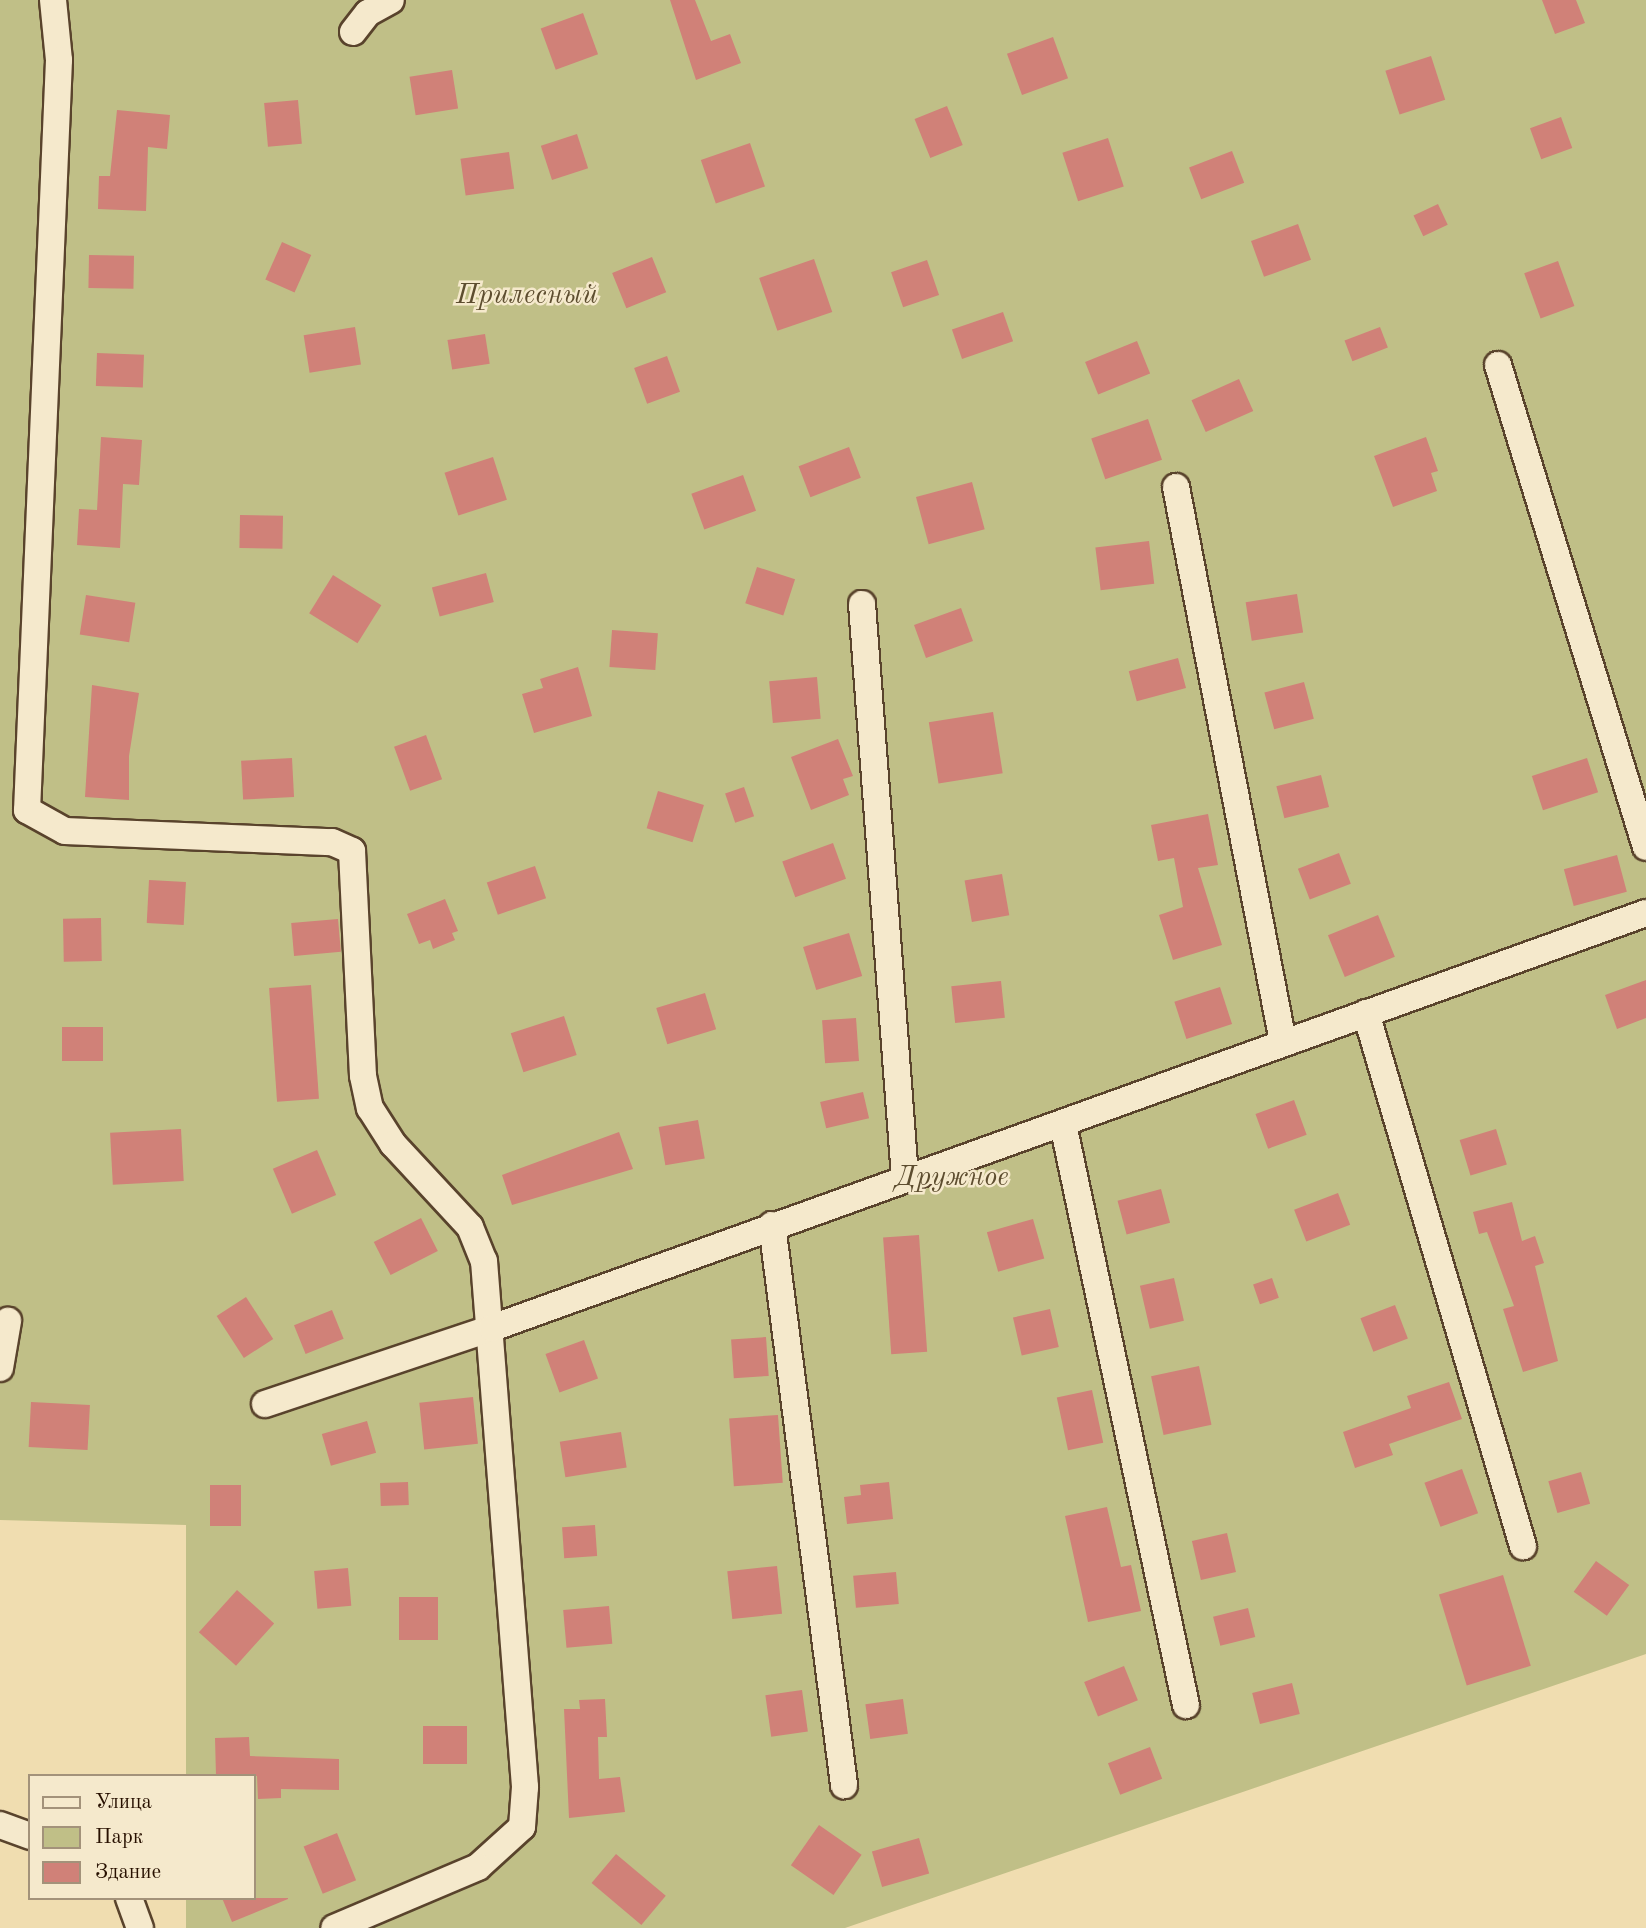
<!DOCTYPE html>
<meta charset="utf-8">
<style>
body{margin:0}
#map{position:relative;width:1646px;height:1928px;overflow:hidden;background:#f0ddb0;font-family:"Old Standard TT",serif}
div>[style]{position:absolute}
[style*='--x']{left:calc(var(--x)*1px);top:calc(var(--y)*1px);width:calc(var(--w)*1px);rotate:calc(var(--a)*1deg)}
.green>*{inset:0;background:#c0bf87}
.building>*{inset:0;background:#d08178;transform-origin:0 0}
.roads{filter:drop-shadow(2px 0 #59432c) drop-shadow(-2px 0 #59432c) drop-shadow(0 2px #59432c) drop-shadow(0 -2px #59432c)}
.minor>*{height:26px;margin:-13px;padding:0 13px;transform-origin:13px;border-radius:13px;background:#f5e9cc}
span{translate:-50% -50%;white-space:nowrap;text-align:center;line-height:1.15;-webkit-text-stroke:5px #f5e9cc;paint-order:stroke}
.park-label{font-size:28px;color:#5d4d2f;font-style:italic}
.legend{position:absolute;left:28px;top:1774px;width:228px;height:126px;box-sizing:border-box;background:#f5e9cc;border:2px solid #a3927a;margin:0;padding:9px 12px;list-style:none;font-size:21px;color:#271000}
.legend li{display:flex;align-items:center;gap:14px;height:35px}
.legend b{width:35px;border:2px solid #a3927a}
</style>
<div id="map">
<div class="green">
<i style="clip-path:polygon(0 0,1646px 0,1646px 1654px,845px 1928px,186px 1928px,186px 1898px,254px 1898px,254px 1776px,186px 1776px,186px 1525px,0 1520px)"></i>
</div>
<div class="building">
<i style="clip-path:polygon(670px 0,695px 0,711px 41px,730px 34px,741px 63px,696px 80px)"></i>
<i style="clip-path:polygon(1542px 0,1576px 0,1585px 23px,1555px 34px)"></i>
<i style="left:583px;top:13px;width:44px;height:45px;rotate:70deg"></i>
<i style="left:1053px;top:37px;width:44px;height:49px;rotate:70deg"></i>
<i style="left:1431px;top:56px;width:46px;height:48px;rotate:72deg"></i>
<i style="left:452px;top:70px;width:39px;height:43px;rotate:81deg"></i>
<i style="left:298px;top:100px;width:44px;height:34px;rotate:85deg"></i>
<i style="left:947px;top:106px;width:42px;height:35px;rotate:68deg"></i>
<i style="clip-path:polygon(117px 110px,170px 115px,167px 149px,148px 147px,146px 211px,98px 209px,99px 176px,110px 176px)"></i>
<i style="left:1561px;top:117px;width:33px;height:33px;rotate:70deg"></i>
<i style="left:577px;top:134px;width:36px;height:38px;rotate:72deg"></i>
<i style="left:1108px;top:138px;width:51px;height:48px;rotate:72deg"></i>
<i style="left:750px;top:143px;width:46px;height:52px;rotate:71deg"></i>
<i style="left:1232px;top:151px;width:34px;height:46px;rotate:69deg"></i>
<i style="left:509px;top:152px;width:37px;height:49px;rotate:82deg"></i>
<i style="left:1438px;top:204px;width:23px;height:27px;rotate:65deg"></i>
<i style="left:1298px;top:224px;width:38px;height:50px;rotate:70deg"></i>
<i style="left:282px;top:242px;width:32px;height:41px;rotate:24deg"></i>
<i style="left:89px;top:255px;width:45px;height:33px;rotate:1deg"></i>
<i style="left:652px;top:257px;width:38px;height:43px;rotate:68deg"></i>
<i style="left:814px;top:259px;width:56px;height:58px;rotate:71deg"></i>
<i style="left:927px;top:260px;width:37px;height:38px;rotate:71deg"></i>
<i style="left:1558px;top:261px;width:48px;height:36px;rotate:70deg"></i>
<i style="left:1003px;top:312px;width:31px;height:54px;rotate:71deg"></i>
<i style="left:355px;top:327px;width:38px;height:52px;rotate:81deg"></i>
<i style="left:1380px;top:327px;width:22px;height:38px;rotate:69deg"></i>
<i style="left:485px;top:334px;width:30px;height:38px;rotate:81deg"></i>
<i style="left:1137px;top:341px;width:35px;height:56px;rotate:68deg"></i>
<i style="left:97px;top:353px;width:47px;height:33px;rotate:2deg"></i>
<i style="left:667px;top:356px;width:38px;height:35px;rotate:70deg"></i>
<i style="left:1239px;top:379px;width:35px;height:52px;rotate:66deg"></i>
<i style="left:1148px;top:419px;width:43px;height:60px;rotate:71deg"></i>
<i style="clip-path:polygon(101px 437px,142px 440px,139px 485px,123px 484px,120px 548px,77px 545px,79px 509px,97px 510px)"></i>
<i style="clip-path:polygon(1426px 437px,1438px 471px,1431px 473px,1437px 491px,1393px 507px,1374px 456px)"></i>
<i style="left:849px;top:447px;width:33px;height:54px;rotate:69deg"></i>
<i style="left:493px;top:457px;width:45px;height:51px;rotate:72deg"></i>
<i style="left:743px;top:475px;width:38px;height:55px;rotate:70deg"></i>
<i style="left:972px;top:482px;width:49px;height:58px;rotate:75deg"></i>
<i style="left:240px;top:515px;width:43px;height:33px;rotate:1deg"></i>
<i style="left:1149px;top:541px;width:43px;height:54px;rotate:83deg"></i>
<i style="left:757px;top:567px;width:40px;height:38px;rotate:18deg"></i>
<i style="left:486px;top:573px;width:30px;height:56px;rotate:75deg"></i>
<i style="left:333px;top:575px;width:57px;height:45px;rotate:32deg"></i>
<i style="left:1297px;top:594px;width:39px;height:52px;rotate:81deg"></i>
<i style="left:86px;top:595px;width:50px;height:40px;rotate:9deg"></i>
<i style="left:961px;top:608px;width:35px;height:50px;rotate:70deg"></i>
<i style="left:612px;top:630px;width:46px;height:37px;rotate:4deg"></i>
<i style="left:1178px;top:658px;width:31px;height:51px;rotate:75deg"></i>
<i style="clip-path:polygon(578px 667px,592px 716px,534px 733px,522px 694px,543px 688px,540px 679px)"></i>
<i style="left:817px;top:677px;width:42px;height:48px;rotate:85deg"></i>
<i style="left:1304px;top:682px;width:38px;height:41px;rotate:75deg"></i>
<i style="clip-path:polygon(92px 685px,139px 693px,129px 756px,129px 800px,85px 797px)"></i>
<i style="left:993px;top:712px;width:62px;height:65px;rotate:81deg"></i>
<i style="left:426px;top:735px;width:47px;height:34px;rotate:70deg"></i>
<i style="clip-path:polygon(838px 739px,853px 776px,843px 779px,849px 795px,811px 810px,791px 757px)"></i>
<i style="left:292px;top:758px;width:39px;height:51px;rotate:87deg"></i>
<i style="left:1587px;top:758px;width:36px;height:58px;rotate:72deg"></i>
<i style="left:1321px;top:775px;width:33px;height:46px;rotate:76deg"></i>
<i style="left:744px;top:787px;width:31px;height:20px;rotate:71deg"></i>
<i style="left:658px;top:791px;width:48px;height:39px;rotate:17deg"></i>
<i style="clip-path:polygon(1208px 814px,1218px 865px,1198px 868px,1222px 945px,1173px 960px,1159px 915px,1183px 907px,1174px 858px,1158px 861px,1151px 825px)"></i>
<i style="left:833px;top:843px;width:38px;height:54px;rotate:70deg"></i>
<i style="left:1339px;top:853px;width:33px;height:44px;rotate:69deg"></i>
<i style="left:1617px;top:855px;width:38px;height:55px;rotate:75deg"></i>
<i style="left:535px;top:866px;width:34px;height:51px;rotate:71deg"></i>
<i style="left:1002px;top:874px;width:42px;height:38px;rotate:80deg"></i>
<i style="left:149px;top:880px;width:37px;height:43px;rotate:3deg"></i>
<i style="clip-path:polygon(445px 899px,458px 931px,452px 933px,455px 940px,433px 949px,430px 940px,419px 944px,407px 914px)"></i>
<i style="left:1378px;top:915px;width:45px;height:54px;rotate:68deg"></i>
<i style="left:101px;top:918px;width:43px;height:38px;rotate:89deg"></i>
<i style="left:338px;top:919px;width:33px;height:47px;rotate:85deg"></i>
<i style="left:849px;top:933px;width:45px;height:48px;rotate:73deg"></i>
<i style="clip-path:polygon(1646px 980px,1646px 1018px,1617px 1029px,1605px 995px)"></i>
<i style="left:1001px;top:981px;width:37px;height:50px;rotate:84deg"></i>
<i style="left:311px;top:985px;width:114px;height:42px;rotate:86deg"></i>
<i style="left:1220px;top:987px;width:39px;height:48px;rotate:72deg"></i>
<i style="left:705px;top:993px;width:38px;height:51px;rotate:73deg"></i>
<i style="left:564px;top:1016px;width:41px;height:56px;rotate:72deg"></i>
<i style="left:856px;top:1018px;width:43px;height:34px;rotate:86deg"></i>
<i style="left:103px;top:1027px;width:34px;height:41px;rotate:90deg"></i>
<i style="left:863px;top:1092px;width:27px;height:44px;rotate:77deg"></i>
<i style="left:1294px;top:1100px;width:37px;height:41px;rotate:70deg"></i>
<i style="left:698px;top:1120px;width:39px;height:40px;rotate:80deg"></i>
<i style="left:181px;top:1129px;width:52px;height:71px;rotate:87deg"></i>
<i style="left:1496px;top:1129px;width:37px;height:38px;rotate:73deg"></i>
<i style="clip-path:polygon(619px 1132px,633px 1169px,512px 1205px,502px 1175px)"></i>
<i style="left:317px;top:1150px;width:49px;height:48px;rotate:67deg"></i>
<i style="left:1161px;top:1189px;width:35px;height:45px;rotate:75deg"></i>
<i style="left:1338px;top:1193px;width:34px;height:47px;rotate:69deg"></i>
<i style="clip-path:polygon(1512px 1202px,1522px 1241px,1535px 1236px,1544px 1263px,1535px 1266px,1558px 1361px,1523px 1372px,1503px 1309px,1514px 1306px,1487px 1232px,1479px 1234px,1473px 1212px)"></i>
<i style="left:421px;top:1218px;width:37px;height:53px;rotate:63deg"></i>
<i style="left:1033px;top:1219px;width:41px;height:48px;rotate:74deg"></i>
<i style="left:919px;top:1235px;width:117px;height:36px;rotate:86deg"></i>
<i style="left:1174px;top:1278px;width:44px;height:35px;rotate:77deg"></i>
<i style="left:1272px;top:1278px;width:21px;height:20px;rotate:71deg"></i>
<i style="left:246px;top:1297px;width:50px;height:35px;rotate:57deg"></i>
<i style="left:1395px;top:1305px;width:36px;height:37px;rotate:69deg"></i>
<i style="left:1050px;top:1309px;width:39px;height:38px;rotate:77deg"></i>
<i style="left:332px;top:1310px;width:31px;height:41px;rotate:68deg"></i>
<i style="left:766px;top:1337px;width:39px;height:35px;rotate:86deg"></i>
<i style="left:584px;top:1340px;width:41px;height:41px;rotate:70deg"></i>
<i style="left:1199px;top:1366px;width:60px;height:49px;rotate:78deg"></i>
<i style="clip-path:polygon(1449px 1382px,1462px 1419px,1389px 1444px,1393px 1455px,1355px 1468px,1343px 1432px,1411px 1408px,1407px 1396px)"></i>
<i style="left:1092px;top:1390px;width:54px;height:36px;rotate:78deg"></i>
<i style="left:473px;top:1397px;width:47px;height:54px;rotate:84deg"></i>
<i style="left:31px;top:1402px;width:59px;height:45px;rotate:3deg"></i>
<i style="left:778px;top:1415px;width:68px;height:49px;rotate:86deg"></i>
<i style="left:367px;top:1421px;width:33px;height:47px;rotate:74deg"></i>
<i style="left:621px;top:1432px;width:36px;height:62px;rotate:81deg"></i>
<i style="left:1462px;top:1469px;width:47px;height:40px;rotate:70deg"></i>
<i style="left:1581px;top:1472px;width:33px;height:34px;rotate:74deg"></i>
<i style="left:408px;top:1482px;width:23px;height:28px;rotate:88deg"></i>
<i style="clip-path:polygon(889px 1482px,893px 1519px,847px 1524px,844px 1497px,861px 1495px,860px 1485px)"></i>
<i style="left:210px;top:1485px;width:31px;height:41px"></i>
<i style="clip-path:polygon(1107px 1507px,1121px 1567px,1131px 1565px,1141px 1611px,1088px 1622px,1065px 1516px)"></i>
<i style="left:595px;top:1525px;width:31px;height:33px;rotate:86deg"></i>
<i style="left:1227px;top:1533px;width:40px;height:36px;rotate:77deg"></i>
<i style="left:1596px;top:1561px;width:41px;height:38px;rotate:36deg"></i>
<i style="left:777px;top:1566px;width:48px;height:50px;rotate:84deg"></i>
<i style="left:348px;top:1568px;width:38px;height:34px;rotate:85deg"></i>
<i style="left:896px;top:1572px;width:32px;height:43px;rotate:85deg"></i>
<i style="left:1503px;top:1575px;width:95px;height:67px;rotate:73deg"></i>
<i style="left:237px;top:1590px;width:50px;height:57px;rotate:42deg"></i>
<i style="left:399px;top:1597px;width:39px;height:43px"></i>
<i style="left:609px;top:1606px;width:38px;height:46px;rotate:85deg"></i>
<i style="left:1248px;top:1608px;width:30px;height:36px;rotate:76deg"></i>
<i style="left:1124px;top:1666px;width:37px;height:43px;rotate:68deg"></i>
<i style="left:1292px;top:1683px;width:32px;height:41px;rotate:76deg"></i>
<i style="left:802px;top:1690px;width:42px;height:37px;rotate:82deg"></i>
<i style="clip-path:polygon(605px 1699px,607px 1737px,598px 1737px,599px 1779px,620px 1777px,625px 1812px,569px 1818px,564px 1709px,580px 1709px,579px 1700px)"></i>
<i style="left:903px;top:1699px;width:35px;height:38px;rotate:82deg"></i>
<i style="left:467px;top:1726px;width:38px;height:44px;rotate:90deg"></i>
<i style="clip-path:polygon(249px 1737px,250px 1756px,339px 1759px,339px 1790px,281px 1789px,281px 1798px,258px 1799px,257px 1776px,216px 1776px,215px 1738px)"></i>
<i style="left:1150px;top:1747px;width:34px;height:45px;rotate:69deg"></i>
<i style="left:819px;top:1825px;width:52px;height:49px;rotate:35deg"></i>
<i style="left:337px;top:1833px;width:51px;height:36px;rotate:68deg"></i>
<i style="left:919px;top:1838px;width:37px;height:49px;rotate:74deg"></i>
<i style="left:616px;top:1854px;width:65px;height:38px;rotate:40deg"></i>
<i style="clip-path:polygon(222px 1898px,288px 1898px,288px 1899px,232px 1922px)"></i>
</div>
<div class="roads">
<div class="minor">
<i style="--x:53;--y:0;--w:60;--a:84.3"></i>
<i style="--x:59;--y:60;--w:751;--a:92.44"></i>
<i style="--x:27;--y:810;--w:43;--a:28.9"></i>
<i style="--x:65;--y:831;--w:267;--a:2.4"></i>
<i style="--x:332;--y:842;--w:22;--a:24"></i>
<i style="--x:352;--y:851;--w:225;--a:87.2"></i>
<i style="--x:363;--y:1076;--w:33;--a:78"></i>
<i style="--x:370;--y:1108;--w:43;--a:57.4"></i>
<i style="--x:393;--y:1144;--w:113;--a:47.1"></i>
<i style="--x:470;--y:1227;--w:37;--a:68"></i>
<i style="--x:484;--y:1261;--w:528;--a:85.54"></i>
<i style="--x:525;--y:1787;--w:40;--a:94.3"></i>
<i style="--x:522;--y:1827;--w:59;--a:137.7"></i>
<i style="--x:478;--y:1867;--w:156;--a:157"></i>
<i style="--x:353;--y:32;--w:24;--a:-52"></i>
<i style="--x:368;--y:13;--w:26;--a:-29"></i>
<i style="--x:1498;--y:365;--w:504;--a:72.93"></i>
<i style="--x:1176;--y:487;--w:565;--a:79.09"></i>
<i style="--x:862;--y:604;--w:575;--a:85.71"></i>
<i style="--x:1366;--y:1013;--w:556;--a:73.59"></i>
<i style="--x:1063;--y:1124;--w:594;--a:78.05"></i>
<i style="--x:772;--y:1225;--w:565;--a:82.67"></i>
<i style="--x:0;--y:1368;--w:48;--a:-80.3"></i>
<i style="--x:265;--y:1404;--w:239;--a:-18.5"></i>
<i style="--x:492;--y:1328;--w:1226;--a:-19.78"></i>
<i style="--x:0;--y:1825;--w:32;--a:20"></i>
<i style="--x:129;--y:1898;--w:32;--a:70"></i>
</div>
</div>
<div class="park-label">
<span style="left:527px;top:296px">Прилесный</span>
<span style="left:952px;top:1178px">Дружное</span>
</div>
<ul class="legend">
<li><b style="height:9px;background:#f5e9cc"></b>Улица</li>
<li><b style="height:19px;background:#c0bf87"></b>Парк</li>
<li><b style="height:19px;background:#d08178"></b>Здание</li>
</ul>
</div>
